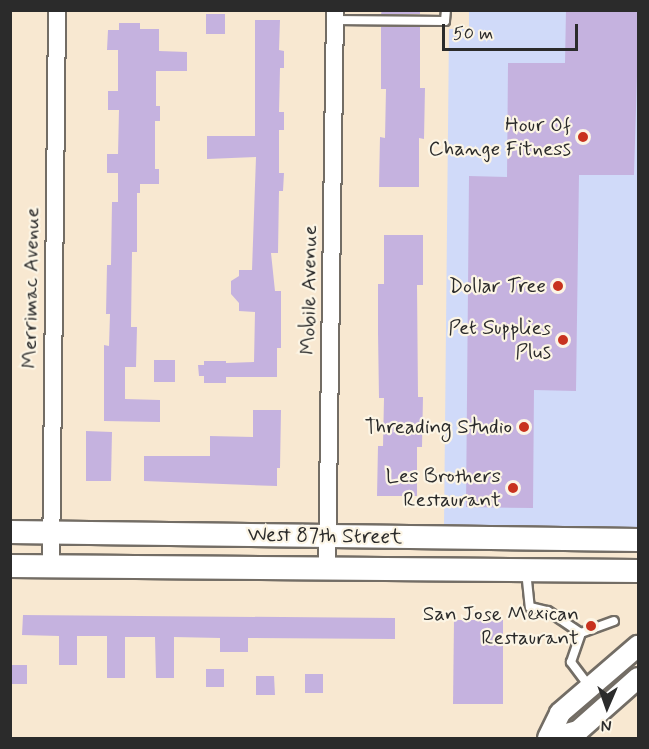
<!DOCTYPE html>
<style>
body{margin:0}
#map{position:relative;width:649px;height:749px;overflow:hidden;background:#f8e8d1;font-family:Mynerve,sans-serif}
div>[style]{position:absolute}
.built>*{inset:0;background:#d0daf9}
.building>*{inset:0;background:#c5b2df}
.roads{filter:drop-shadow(2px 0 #736d65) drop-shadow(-2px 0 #736d65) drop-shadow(0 2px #736d65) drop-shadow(0 -2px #736d65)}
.service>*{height:8px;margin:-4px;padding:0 4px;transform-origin:4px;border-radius:4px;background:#fff}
.minor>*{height:16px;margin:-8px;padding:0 8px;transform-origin:8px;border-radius:8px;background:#fff}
.tertiary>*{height:20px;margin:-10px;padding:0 10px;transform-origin:10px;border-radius:10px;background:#fff}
.secondary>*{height:22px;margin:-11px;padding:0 11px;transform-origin:11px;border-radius:11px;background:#fff}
.dots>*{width:16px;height:16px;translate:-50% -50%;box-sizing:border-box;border:3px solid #fcf5e5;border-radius:50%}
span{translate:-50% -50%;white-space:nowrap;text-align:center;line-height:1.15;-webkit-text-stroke:4.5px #fcf5e5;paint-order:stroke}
.poi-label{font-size:21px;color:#2b2b2b}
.right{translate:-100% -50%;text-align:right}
.street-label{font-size:21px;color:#2b2b2b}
.frame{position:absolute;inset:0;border:12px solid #2b2b2b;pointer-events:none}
.north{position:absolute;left:577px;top:677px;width:60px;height:60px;-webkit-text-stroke:4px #fcf5e5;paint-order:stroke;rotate:182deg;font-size:16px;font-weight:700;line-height:24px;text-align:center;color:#2b2b2b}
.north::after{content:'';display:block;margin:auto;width:21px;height:27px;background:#2b2b2b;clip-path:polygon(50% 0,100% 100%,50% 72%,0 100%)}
.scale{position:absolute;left:442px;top:24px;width:136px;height:27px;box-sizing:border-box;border:3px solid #2b2b2b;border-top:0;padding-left:8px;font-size:18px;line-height:21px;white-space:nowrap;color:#2b2b2b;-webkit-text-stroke:4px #fcf5e5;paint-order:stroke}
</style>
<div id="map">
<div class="built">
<div style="clip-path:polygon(469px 11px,638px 11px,638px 528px,444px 526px,449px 29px,469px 29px)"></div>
</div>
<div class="building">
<div style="clip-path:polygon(382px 10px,420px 10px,420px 14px,381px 14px)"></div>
<div style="clip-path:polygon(566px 10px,639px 10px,634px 175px,579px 175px,576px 391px,534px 390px,533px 508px,466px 507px,469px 176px,507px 177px,508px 63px,565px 63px)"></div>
<div style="clip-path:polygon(206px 14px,225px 14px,225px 34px,206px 34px)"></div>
<div style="clip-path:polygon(255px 20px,280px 20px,279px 50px,284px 51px,284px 68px,280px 68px,279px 112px,284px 112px,284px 130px,279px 130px,279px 173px,284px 173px,283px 191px,279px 191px,278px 253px,271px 253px,275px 291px,281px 291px,281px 348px,277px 348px,277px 377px,226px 377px,226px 383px,204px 383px,204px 376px,199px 376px,198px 365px,204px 365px,204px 361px,226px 361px,226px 363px,254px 362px,255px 312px,239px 311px,239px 303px,231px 294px,231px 281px,239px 276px,239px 270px,252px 270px,256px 157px,207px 159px,207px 136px,255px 136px)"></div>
<div style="clip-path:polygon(119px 23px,140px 23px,140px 29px,159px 29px,159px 51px,187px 52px,187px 71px,156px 71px,156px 106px,160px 106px,160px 121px,155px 121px,155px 169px,159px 169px,159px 184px,140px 184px,140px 193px,137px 193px,137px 252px,132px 252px,131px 327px,137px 327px,136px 367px,125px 367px,125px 399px,160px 400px,160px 422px,104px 421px,104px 345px,109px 346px,110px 314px,106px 314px,107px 265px,111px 265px,112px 202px,118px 202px,118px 173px,107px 173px,107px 154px,118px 154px,119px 110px,108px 110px,108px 91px,118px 91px,118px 50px,107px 50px,108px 30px,119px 30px)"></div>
<div style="clip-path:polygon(381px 27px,420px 27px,420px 88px,425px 88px,424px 139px,419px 138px,419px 187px,379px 187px,380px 137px,385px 138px,386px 89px,381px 89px)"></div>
<div style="clip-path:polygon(384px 235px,423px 235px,423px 285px,417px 285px,418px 397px,423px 397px,422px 447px,417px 447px,417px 496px,377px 496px,378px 446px,383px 446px,384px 398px,379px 398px,378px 333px,378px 284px,384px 284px)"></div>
<div style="clip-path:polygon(154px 360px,175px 360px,175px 382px,154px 382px)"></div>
<div style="clip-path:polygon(253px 410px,281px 410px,280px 468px,277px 468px,277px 486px,144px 481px,144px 456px,210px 456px,210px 436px,253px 437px)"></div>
<div style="clip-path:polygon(86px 431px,112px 432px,111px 481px,86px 481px)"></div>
<div style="clip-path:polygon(23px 615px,395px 618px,395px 639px,248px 638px,248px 652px,220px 652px,220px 638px,174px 637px,174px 678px,156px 678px,155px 637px,125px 637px,125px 678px,107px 678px,107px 636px,77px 636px,77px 665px,59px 665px,59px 636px,22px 635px)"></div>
<div style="clip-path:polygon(454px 620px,503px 620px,503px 704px,453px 704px)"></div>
<div style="clip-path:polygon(10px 665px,27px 665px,27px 684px,10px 684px)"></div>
<div style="clip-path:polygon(206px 669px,224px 669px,224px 687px,206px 687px)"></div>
<div style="clip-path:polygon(305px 674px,323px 674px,323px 693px,305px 693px)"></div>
<div style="clip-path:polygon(256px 676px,274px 676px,275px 695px,256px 695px)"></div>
</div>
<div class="roads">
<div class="service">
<div style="left:335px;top:20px;width:110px;rotate:0.5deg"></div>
<div style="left:445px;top:21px;width:11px;rotate:-85deg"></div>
<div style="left:526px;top:571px;width:36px;rotate:84deg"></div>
<div style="left:530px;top:607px;width:18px;rotate:13deg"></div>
<div style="left:548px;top:611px;width:40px;rotate:34deg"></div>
<div style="left:589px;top:686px;width:30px;rotate:-127deg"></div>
<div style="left:571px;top:662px;width:31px;rotate:-71deg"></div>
<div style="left:581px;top:633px;width:35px;rotate:-20deg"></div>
</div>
<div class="minor">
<div style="left:51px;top:567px;width:557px;rotate:-89.38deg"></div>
<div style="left:327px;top:569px;width:559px;rotate:-89.18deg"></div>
</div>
<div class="tertiary">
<div style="left:548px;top:738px;width:28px;rotate:-64deg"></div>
<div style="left:560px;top:713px;width:103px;rotate:-40.7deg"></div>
<div style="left:552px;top:738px;width:27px;rotate:-15deg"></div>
<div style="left:578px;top:731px;width:80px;rotate:-41.5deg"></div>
</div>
<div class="secondary">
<div style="left:10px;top:532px;width:628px;rotate:0.73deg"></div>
<div style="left:10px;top:566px;width:628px;rotate:0.46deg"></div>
</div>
</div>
<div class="dots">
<div style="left:583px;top:137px;background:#c8321e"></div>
<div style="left:558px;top:286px;background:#c8321e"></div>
<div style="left:563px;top:340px;background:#c8321e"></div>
<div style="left:524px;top:427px;background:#c8321e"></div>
<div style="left:513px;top:488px;background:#c8321e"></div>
<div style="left:591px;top:626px;background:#c8321e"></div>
</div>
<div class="poi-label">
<span class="right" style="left:571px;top:137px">Hour Of<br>Change Fitness</span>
<span class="right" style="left:546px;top:286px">Dollar Tree</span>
<span class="right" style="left:551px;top:340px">Pet Supplies<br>Plus</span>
<span class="right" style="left:512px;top:427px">Threading Studio</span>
<span class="right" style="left:501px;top:488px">Les Brothers<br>Restaurant</span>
<span class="right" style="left:579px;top:626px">San Jose Mexican<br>Restaurant</span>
</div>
<div class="street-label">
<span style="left:31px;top:288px;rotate:-89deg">Merrimac Avenue</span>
<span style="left:309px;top:290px;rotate:-89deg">Mobile Avenue</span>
<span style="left:325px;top:536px;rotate:1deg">West 87th Street</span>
</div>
<div class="frame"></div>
<div class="north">N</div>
<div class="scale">50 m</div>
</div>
